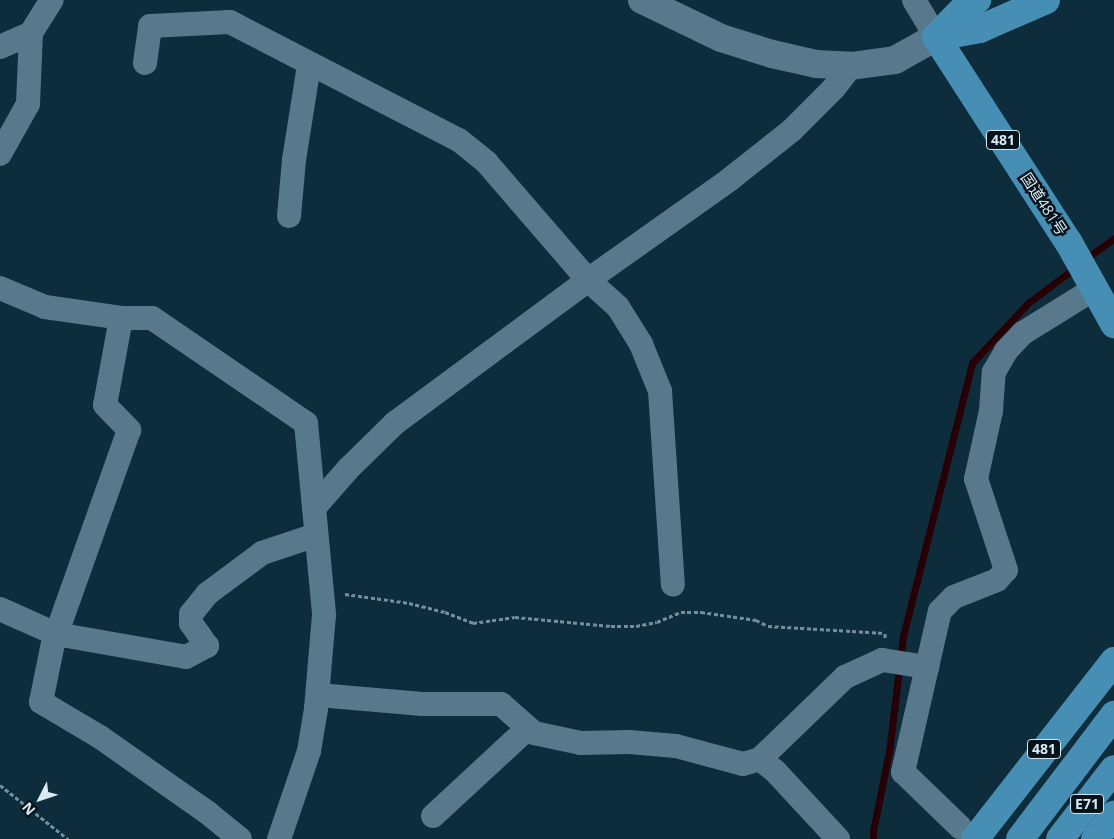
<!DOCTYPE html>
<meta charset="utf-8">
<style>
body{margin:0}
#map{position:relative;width:1114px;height:839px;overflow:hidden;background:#0d2c3c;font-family:"Open Sans","Noto Sans JP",sans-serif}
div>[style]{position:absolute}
.stream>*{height:7px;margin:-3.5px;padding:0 3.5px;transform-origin:3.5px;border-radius:3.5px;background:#270006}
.path>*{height:3px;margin-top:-1.5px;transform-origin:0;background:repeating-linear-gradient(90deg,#768e9c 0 4px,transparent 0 6.5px)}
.street>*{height:24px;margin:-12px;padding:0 12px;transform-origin:12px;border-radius:12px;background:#58788b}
.secondary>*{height:28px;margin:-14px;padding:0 14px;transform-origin:14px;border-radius:14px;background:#58788b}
.highway>*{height:28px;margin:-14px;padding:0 14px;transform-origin:14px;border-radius:14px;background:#468eb4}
span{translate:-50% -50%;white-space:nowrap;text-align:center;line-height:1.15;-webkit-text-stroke:5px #07131a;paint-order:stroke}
.shield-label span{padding:1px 4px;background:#07131a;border:1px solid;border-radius:4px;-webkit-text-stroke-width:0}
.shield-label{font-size:14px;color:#d9eaf5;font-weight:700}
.street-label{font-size:15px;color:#d9eaf5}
.north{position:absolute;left:15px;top:774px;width:50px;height:50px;-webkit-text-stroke:4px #07131a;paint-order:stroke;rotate:229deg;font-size:14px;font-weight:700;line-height:20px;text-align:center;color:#d9eaf5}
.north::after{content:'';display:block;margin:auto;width:18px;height:22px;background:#d9eaf5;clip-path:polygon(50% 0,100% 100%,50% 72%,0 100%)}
</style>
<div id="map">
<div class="stream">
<div style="left:1084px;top:260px;width:37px;rotate:-36deg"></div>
<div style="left:873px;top:839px;width:8px;rotate:-90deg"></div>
<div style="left:873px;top:831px;width:81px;rotate:-78.6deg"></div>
<div style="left:889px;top:752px;width:117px;rotate:-83.1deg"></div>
<div style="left:903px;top:636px;width:282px;rotate:-75.8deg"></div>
<div style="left:972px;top:363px;width:82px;rotate:-47deg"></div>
<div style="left:1028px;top:303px;width:60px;rotate:-36.9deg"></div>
</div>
<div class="path">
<div style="left:345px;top:594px;width:65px;rotate:8deg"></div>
<div style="left:409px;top:603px;width:37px;rotate:14deg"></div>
<div style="left:445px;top:612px;width:30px;rotate:21deg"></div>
<div style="left:473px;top:623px;width:42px;rotate:-8.1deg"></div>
<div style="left:515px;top:617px;width:96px;rotate:5.4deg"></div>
<div style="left:611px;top:626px;width:25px"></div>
<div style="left:636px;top:626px;width:21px;rotate:-11deg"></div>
<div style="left:657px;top:622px;width:26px;rotate:-23deg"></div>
<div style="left:681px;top:612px;width:20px"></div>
<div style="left:701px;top:612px;width:56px;rotate:8.3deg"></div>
<div style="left:756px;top:620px;width:13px;rotate:27deg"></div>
<div style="left:768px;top:626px;width:117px;rotate:3.4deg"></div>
<div style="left:885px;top:633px;width:5px;rotate:90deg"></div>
<div style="left:0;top:785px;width:87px;rotate:38.5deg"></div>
</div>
<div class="street">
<div style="left:914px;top:0;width:43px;rotate:59.3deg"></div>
<div style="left:0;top:47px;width:34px;rotate:-24deg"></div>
<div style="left:145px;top:63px;width:37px;rotate:-82deg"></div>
<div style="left:150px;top:26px;width:80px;rotate:-2.9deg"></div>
<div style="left:230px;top:22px;width:258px;rotate:27.3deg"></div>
<div style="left:459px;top:140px;width:36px;rotate:39deg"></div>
<div style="left:487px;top:163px;width:155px;rotate:49.2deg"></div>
<div style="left:588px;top:280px;width:40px;rotate:42deg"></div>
<div style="left:618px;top:307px;width:44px;rotate:58.1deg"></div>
<div style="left:641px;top:344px;width:51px;rotate:68deg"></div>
<div style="left:660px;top:391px;width:194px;rotate:86.2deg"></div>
<div style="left:0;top:154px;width:57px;rotate:-60.8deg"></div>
<div style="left:28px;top:104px;width:71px;rotate:-87.6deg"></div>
<div style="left:31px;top:33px;width:39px;rotate:-58deg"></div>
<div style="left:289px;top:216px;width:56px;rotate:-84.9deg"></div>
<div style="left:294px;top:160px;width:96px;rotate:-81deg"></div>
<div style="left:0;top:288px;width:49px;rotate:22.9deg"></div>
<div style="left:45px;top:307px;width:77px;rotate:8.2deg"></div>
<div style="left:121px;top:318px;width:31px"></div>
<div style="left:152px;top:318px;width:186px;rotate:34.3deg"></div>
<div style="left:306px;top:423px;width:193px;rotate:84.6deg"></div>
<div style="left:324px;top:615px;width:94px;rotate:94.9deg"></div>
<div style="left:316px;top:709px;width:43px;rotate:99.5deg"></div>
<div style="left:309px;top:751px;width:93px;rotate:108.8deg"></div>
<div style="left:121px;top:318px;width:88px;rotate:100.4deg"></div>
<div style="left:105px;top:405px;width:35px;rotate:46deg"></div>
<div style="left:129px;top:430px;width:226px;rotate:109.6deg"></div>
<div style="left:53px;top:643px;width:60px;rotate:101.5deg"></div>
<div style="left:41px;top:702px;width:69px;rotate:30.7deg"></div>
<div style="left:100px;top:737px;width:132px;rotate:35.1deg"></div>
<div style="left:208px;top:813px;width:41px;rotate:39.1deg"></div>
<div style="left:314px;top:508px;width:52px;rotate:-48.9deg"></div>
<div style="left:348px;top:469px;width:66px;rotate:-44.4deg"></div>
<div style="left:395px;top:423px;width:240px;rotate:-36.5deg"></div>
<div style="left:588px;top:280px;width:173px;rotate:-35.3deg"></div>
<div style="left:729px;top:180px;width:80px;rotate:-38.4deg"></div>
<div style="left:792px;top:130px;width:59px;rotate:-45deg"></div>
<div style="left:834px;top:88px;width:28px;rotate:-52deg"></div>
<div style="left:0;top:609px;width:61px;rotate:24.1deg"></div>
<div style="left:56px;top:634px;width:132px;rotate:10deg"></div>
<div style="left:186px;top:657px;width:24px;rotate:-28deg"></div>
<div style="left:207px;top:646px;width:28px;rotate:-125deg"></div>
<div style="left:191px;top:623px;width:9px;rotate:-90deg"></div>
<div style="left:191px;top:614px;width:26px;rotate:-51deg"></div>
<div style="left:207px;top:594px;width:69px;rotate:-36.7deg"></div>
<div style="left:262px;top:553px;width:57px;rotate:-18.4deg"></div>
<div style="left:318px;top:695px;width:105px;rotate:4.9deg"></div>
<div style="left:423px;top:704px;width:78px"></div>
<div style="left:501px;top:704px;width:44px;rotate:41.3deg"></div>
<div style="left:534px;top:733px;width:48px;rotate:12deg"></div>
<div style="left:581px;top:743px;width:48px;rotate:-1.2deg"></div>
<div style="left:629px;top:742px;width:47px;rotate:4.9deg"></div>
<div style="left:676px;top:746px;width:69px;rotate:15deg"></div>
<div style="left:743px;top:764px;width:18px;rotate:-16deg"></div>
<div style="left:760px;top:759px;width:19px;rotate:39deg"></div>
<div style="left:775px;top:771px;width:93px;rotate:47.2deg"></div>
<div style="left:760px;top:759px;width:118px;rotate:-44deg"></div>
<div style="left:845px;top:677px;width:41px;rotate:-24.7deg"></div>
<div style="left:882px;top:660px;width:46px;rotate:8.8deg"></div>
<div style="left:433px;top:816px;width:129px;rotate:-42.8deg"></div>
<div style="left:960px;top:827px;width:79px;rotate:-136deg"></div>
<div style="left:903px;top:772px;width:165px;rotate:-77.1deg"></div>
<div style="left:940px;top:611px;width:20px;rotate:-45deg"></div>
<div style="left:954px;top:597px;width:46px;rotate:-21.6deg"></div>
<div style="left:997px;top:580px;width:13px;rotate:-48deg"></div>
<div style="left:1006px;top:570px;width:96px;rotate:-108.2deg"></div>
<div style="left:976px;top:479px;width:70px;rotate:-77.6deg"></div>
<div style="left:991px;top:411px;width:39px;rotate:-86deg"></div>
<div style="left:994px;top:372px;width:24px;rotate:-60deg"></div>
<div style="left:1006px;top:351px;width:25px;rotate:-47deg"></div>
<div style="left:1023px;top:333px;width:84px;rotate:-31.8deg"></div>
</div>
<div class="secondary">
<div style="left:642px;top:0;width:88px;rotate:25.7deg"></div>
<div style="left:721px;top:38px;width:53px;rotate:17.4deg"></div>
<div style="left:772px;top:54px;width:45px;rotate:12.8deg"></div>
<div style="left:816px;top:64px;width:35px;rotate:3deg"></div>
<div style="left:851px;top:66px;width:44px;rotate:-7.8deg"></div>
<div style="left:895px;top:60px;width:47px;rotate:-29.3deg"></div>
</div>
<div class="highway">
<div style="left:936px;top:37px;width:245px;rotate:57.2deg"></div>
<div style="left:1069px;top:243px;width:93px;rotate:60.9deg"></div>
<div style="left:936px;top:37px;width:45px;rotate:-10.3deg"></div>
<div style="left:980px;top:29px;width:72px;rotate:-23.7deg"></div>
<div style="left:936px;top:37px;width:43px;rotate:-45.9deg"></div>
<div style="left:966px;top:6px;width:13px;rotate:-29deg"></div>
<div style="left:975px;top:839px;width:226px;rotate:-52deg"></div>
<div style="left:1020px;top:839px;width:156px;rotate:-52.8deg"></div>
<div style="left:1060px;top:839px;width:88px;rotate:-52.4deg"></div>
<div style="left:1095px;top:839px;width:31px;rotate:-52deg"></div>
</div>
<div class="shield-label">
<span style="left:1003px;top:140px">481</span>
<span style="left:1044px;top:749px">481</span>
<span style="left:1087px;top:804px">E71</span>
</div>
<div class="street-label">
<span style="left:1044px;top:204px;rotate:57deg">国道481号</span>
</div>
<div class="north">N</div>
</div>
